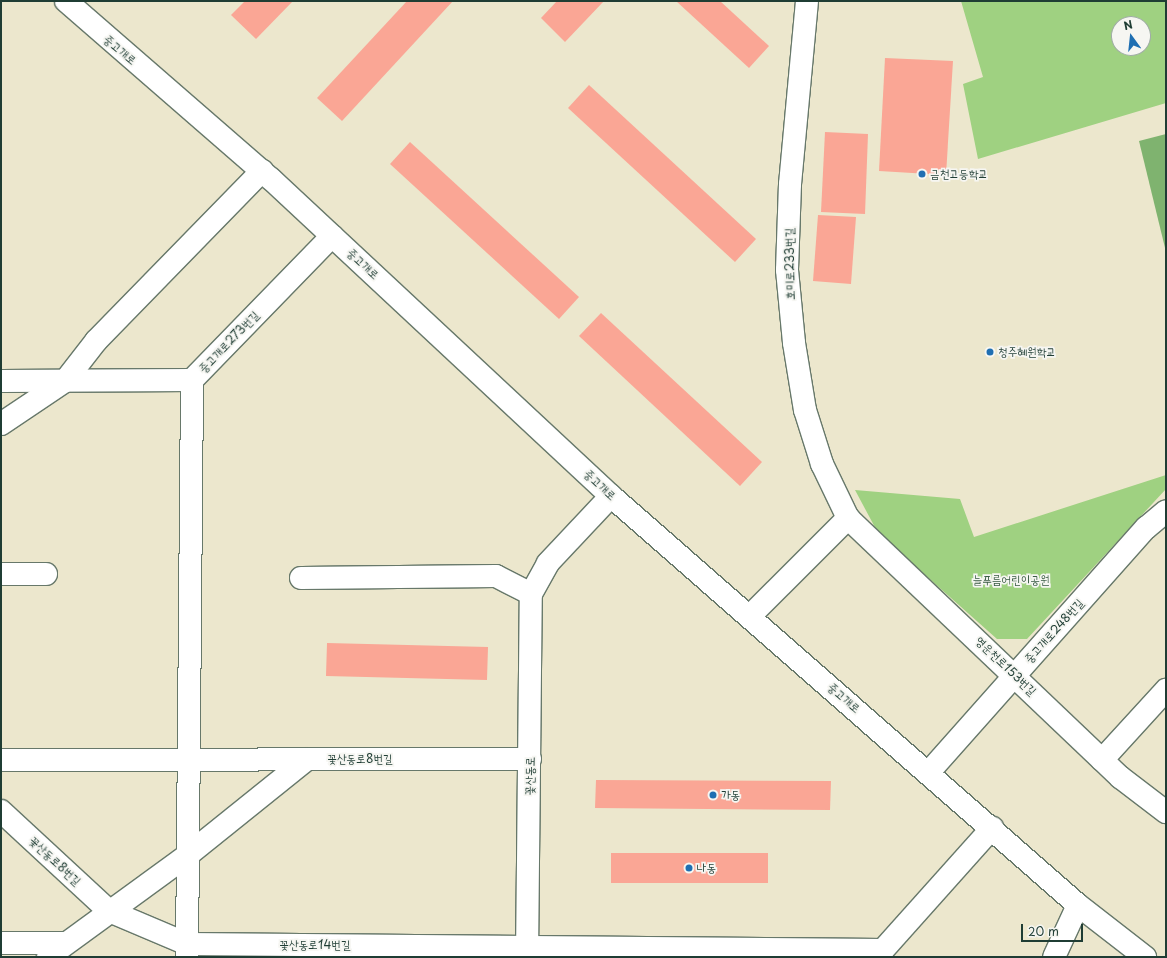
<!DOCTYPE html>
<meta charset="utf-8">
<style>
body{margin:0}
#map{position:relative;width:1167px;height:958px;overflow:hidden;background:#ece7cd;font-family:"Playpen Sans","Poor Story",sans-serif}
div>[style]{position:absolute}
.green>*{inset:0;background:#9fd181}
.forest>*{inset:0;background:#7fb36f}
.building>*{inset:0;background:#faa695}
.roads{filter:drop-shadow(1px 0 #67786a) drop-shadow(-1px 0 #67786a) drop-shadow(0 1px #67786a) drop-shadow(0 -1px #67786a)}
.minor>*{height:22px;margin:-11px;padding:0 11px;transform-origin:11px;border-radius:11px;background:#fff}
.dots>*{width:11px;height:11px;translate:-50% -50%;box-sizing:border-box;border:2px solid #f6f6f2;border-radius:50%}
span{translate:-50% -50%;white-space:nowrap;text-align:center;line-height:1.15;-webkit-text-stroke:3.5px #f6f6f2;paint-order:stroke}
.street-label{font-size:12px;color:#1f3d34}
.poi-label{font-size:12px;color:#1f3d34}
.left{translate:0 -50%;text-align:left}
.park-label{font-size:12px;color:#395b43}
.frame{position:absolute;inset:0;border:2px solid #1f3d34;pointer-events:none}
.north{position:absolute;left:1111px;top:16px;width:40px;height:40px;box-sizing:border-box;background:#f6f6f2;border:1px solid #a0aca6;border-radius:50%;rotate:345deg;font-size:11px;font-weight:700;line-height:16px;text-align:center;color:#1f3d34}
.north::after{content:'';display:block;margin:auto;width:14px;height:18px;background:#1f6fb2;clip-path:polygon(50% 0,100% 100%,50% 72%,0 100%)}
.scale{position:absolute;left:1021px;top:924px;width:62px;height:18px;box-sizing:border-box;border:2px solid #1f3d34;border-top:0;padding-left:5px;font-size:12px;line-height:14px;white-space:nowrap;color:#1f3d34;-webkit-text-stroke:3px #f6f6f2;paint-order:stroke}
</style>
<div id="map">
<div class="green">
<div style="clip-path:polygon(evenodd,961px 1px,1166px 1px,1166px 103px,978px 159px,963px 84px,983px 77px,961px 1px,1119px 24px,1143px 24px,1143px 48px,1119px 48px,1119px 24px)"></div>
<div style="clip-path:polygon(1166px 475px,1166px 489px,1027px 639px,997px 639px,878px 533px,855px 490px,960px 499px,974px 537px)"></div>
</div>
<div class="forest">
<div style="clip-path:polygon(1166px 134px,1166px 252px,1139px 141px)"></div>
</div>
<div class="building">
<div style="clip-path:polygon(245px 1px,293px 1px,256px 39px,231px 15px)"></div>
<div style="clip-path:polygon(407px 1px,453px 1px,342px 121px,317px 98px)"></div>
<div style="clip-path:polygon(557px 1px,604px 1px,565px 42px,541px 18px)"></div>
<div style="clip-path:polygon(676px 1px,720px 1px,769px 46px,749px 68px)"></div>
<div style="clip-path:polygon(885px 58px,953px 61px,946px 175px,879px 171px)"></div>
<div style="clip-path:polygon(589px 85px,756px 239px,735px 262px,568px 108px)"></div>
<div style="clip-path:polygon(825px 132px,868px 134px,865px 214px,821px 212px)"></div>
<div style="clip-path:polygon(410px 142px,579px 297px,559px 319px,390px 164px)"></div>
<div style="clip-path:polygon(818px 215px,856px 217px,851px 284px,813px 281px)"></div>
<div style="clip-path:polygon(601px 313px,762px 462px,740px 486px,579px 336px)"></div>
<div style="clip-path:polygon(327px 643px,488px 647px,487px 680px,326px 676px)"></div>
<div style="clip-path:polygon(596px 780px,831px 781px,830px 810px,595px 808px)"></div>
<div style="clip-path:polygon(611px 853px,768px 853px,768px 883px,611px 883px)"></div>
</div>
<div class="roads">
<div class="minor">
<div style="left:66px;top:1px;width:271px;rotate:41deg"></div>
<div style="left:271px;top:179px;width:465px;rotate:43deg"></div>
<div style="left:611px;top:496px;width:621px;rotate:41.21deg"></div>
<div style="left:1078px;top:905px;width:85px;rotate:37.8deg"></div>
<div style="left:807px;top:1px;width:184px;rotate:95.3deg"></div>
<div style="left:790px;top:184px;width:86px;rotate:92deg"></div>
<div style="left:787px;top:270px;width:73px;rotate:84.5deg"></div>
<div style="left:794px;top:343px;width:68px;rotate:80.7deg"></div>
<div style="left:805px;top:410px;width:57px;rotate:72.5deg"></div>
<div style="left:822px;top:464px;width:60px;rotate:64.3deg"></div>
<div style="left:848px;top:518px;width:376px;rotate:43.6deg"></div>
<div style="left:1120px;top:777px;width:58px;rotate:37.3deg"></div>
<div style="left:1px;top:381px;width:191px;rotate:-0.3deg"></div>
<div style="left:192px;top:380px;width:201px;rotate:-45.8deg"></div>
<div style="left:1px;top:424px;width:77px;rotate:-33.9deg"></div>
<div style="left:65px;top:381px;width:51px;rotate:-52.2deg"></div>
<div style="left:96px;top:341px;width:238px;rotate:-45.7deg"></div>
<div style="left:1px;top:574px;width:45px"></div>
<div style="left:301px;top:578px;width:195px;rotate:-0.6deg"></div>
<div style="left:496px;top:576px;width:39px;rotate:27deg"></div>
<div style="left:750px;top:616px;width:139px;rotate:-45deg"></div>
<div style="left:1px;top:760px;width:529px;rotate:-0.11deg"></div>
<div style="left:1102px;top:760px;width:95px;rotate:-47.6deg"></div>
<div style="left:929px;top:772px;width:327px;rotate:-48.4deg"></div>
<div style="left:1146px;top:528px;width:26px;rotate:-40deg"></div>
<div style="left:1px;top:811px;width:147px;rotate:42.8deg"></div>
<div style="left:109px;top:911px;width:85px;rotate:22.9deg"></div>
<div style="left:187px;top:944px;width:696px;rotate:0.49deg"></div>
<div style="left:883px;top:950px;width:164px;rotate:-48.2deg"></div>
<div style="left:1px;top:943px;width:63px"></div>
<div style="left:48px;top:957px;width:175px;rotate:-36.1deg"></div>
<div style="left:189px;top:854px;width:150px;rotate:-38.8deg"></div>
<div style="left:187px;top:957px;width:577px;rotate:-89.5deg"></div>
<div style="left:527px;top:957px;width:363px;rotate:-89.4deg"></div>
<div style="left:531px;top:594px;width:35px;rotate:-61deg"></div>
<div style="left:548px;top:563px;width:92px;rotate:-46.8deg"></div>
<div style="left:1054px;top:957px;width:57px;rotate:-65.2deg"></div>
</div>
</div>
<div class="dots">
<div style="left:922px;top:174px;background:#1f6fb2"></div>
<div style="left:990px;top:352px;background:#1f6fb2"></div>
<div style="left:713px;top:795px;background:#1f6fb2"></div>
<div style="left:689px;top:868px;background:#1f6fb2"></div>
</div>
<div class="street-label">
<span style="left:120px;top:50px;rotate:40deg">중고개로</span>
<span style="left:363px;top:264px;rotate:43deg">중고개로</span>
<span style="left:790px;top:264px;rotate:-91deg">호미로233번길</span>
<span style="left:229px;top:342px;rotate:-46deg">중고개로273번길</span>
<span style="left:600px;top:485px;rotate:43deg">중고개로</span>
<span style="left:1054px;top:631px;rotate:-48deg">중고개로248번길</span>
<span style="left:1006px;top:666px;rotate:44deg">영운천로153번길</span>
<span style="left:844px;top:698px;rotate:41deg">중고개로</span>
<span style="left:360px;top:759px">꽃산동로8번길</span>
<span style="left:530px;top:776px;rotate:-89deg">꽃산동로</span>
<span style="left:55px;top:861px;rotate:43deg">꽃산동로8번길</span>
<span style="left:315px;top:945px">꽃산동로14번길</span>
</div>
<div class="poi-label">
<span class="left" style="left:930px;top:174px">금천고등학교</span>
<span class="left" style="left:998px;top:352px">청주혜원학교</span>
<span class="left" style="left:721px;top:795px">가동</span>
<span class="left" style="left:697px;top:868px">나동</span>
</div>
<div class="park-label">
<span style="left:1011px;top:580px">늘푸름어린이공원</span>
</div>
<div class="frame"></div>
<div class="north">N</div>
<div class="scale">20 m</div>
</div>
